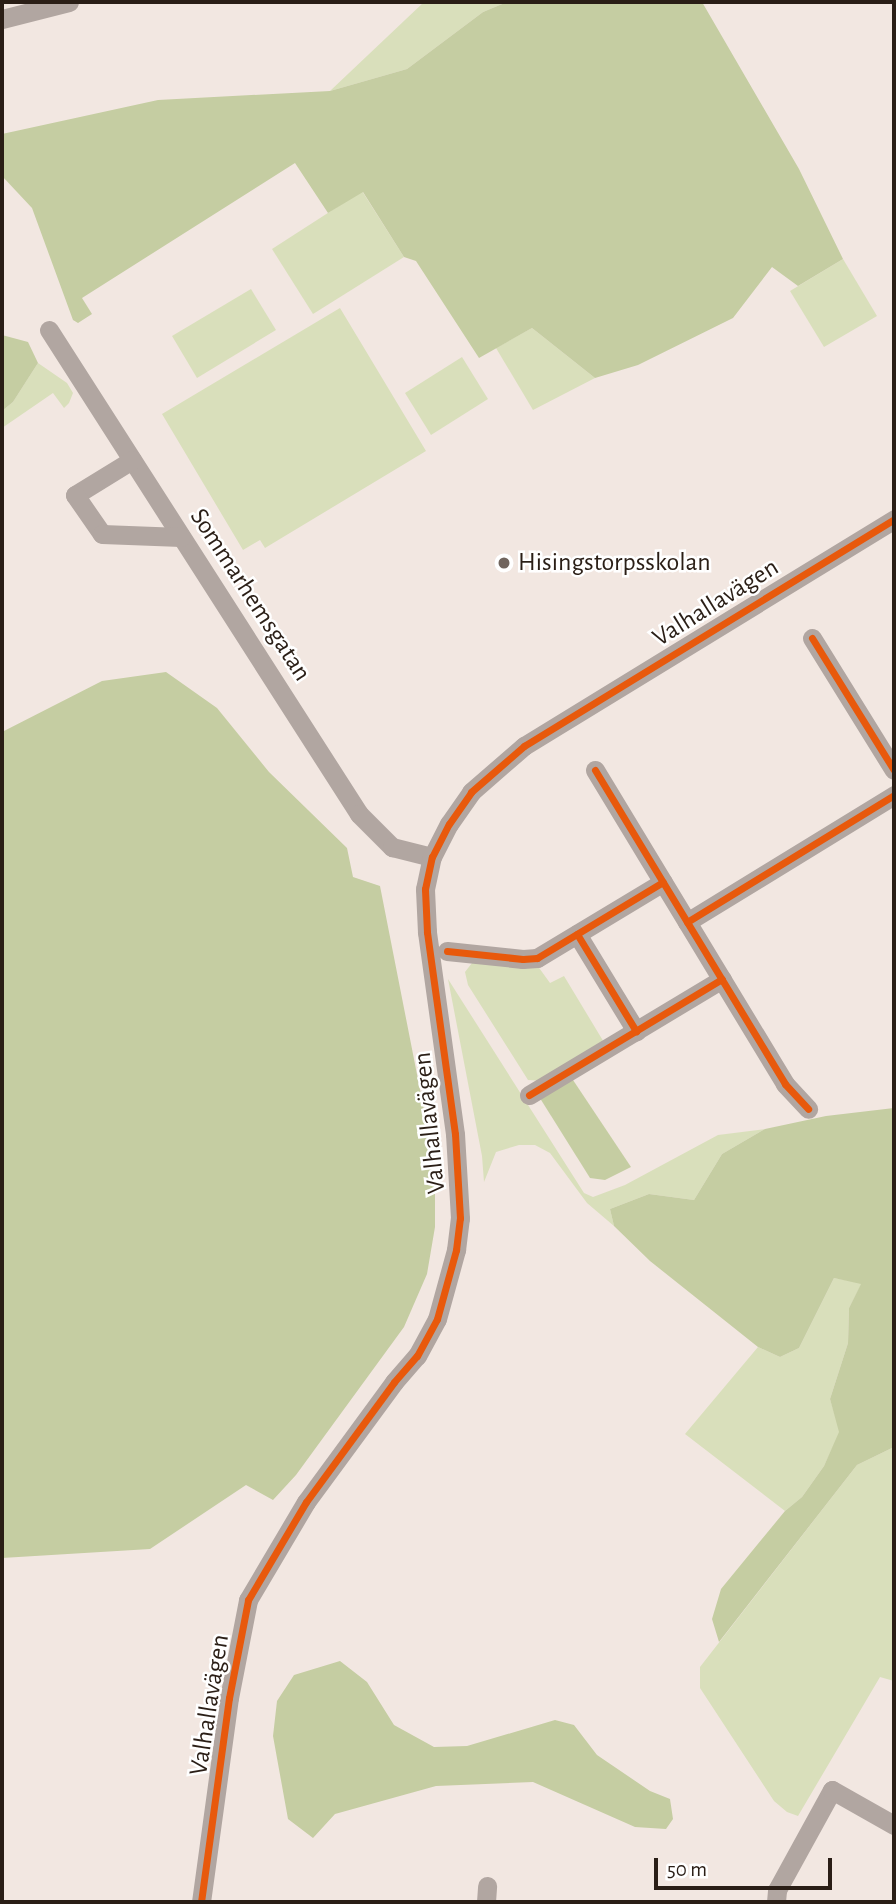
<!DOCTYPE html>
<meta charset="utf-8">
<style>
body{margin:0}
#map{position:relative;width:896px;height:1904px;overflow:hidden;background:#f2e7e1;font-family:"Alegreya Sans",sans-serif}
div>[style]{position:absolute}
.green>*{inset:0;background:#d9dfbb}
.forest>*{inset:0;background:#c5cda2}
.minor>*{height:19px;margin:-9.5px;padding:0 9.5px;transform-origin:9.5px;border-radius:9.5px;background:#b1a6a1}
.cycleway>*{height:7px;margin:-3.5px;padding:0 3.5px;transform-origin:3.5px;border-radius:3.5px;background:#e8590c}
.dots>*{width:19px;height:19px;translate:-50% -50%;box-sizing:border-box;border:4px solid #fff;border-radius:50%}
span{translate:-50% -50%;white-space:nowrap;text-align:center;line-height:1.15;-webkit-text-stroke:5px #fff;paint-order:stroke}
.poi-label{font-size:26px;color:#2a1e16}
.left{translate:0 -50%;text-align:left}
.street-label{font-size:26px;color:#2a1e16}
.frame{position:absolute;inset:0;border:4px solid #2a1e16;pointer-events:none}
.scale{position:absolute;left:654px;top:1858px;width:178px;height:32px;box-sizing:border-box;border:4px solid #2a1e16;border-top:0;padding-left:9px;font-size:21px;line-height:24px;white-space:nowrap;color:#2a1e16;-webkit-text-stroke:5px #fff;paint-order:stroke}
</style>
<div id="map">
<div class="green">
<div style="clip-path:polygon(424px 2px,507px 2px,483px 12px,407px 69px,330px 91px)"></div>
<div style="clip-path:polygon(362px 191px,404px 257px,313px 314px,272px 249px)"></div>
<div style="clip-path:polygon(843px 259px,877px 316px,824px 347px,790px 291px)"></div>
<div style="clip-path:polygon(251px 289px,276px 330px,197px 378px,172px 336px)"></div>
<div style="clip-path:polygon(340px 308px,426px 451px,265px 548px,260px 540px,243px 550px,162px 414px)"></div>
<div style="clip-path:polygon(532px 328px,595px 378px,533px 410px,496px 348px)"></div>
<div style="clip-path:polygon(462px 357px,488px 399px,431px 435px,405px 393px)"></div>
<div style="clip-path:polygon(38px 363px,67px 383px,73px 393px,69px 403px,64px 408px,53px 393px,2px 428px,2px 411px,13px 402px)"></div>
<div style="clip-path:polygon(472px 963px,537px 965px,550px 983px,564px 976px,605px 1044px,543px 1081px,528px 1080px,468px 985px,465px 972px)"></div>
<div style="clip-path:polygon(448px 979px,584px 1193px,593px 1197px,625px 1185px,718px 1135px,765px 1129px,722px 1154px,694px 1200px,649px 1194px,610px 1209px,614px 1226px,587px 1203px,550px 1153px,535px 1145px,519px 1145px,496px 1152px,484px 1182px,482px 1156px)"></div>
<div style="clip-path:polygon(834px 1278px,862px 1283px,849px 1308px,848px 1343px,830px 1399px,840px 1432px,824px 1466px,802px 1497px,785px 1511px,685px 1434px,758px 1347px,780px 1357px,799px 1348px)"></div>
<div style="clip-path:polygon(894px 1447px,894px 1681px,880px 1677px,798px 1816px,787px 1812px,774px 1801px,700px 1688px,700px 1667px,857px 1465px)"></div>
</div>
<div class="forest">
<div style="clip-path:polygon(507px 2px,702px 2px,799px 169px,843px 259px,798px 286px,772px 267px,733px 318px,638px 365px,595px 378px,532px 328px,479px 358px,416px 261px,404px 257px,363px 192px,328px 213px,295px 163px,82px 298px,92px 314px,78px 323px,73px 320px,32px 208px,2px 176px,2px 134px,158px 100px,330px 91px,407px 69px,483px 12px)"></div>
<div style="clip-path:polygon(2px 335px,28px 342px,38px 363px,13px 402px,2px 411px)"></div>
<div style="clip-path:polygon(166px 672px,217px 708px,269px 772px,347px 848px,353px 877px,380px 886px,435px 1166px,435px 1227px,427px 1274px,404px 1327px,296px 1475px,273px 1500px,246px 1485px,150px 1549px,2px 1558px,2px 732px,102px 681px)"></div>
<div style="clip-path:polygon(571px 1077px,631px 1167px,605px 1180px,590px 1178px,538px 1095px)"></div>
<div style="clip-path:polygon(894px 1108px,894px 1447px,857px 1465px,719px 1642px,712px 1619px,721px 1589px,785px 1511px,802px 1497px,824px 1466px,839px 1432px,830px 1399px,848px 1343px,849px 1308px,861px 1284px,834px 1278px,799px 1348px,780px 1357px,758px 1347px,650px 1261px,614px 1226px,610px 1209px,649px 1194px,694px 1200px,722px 1154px,765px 1129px,826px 1116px)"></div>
<div style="clip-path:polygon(340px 1661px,367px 1682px,394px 1725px,434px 1747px,467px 1746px,555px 1720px,574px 1725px,597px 1755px,650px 1791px,670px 1799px,673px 1819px,666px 1829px,635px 1827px,533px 1782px,436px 1786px,335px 1814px,313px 1838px,288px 1819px,273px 1736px,277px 1701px,294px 1675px)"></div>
</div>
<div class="minor">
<div style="left:2px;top:19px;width:69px;rotate:-14.2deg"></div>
<div style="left:49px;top:330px;width:575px;rotate:57.36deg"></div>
<div style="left:359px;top:814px;width:47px;rotate:45deg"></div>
<div style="left:392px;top:847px;width:41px;rotate:14deg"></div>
<div style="left:132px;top:460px;width:67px;rotate:148.4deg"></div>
<div style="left:75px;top:495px;width:47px;rotate:55.3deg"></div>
<div style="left:102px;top:534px;width:79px;rotate:2.2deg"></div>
<div style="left:812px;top:638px;width:155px;rotate:58.2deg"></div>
<div style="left:595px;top:770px;width:367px;rotate:58.8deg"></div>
<div style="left:785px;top:1084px;width:34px;rotate:47deg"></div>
<div style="left:687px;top:922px;width:243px;rotate:-31.5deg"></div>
<div style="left:577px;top:934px;width:114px;rotate:58.7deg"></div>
<div style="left:447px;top:951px;width:76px;rotate:6deg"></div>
<div style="left:523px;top:959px;width:14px;rotate:-4deg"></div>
<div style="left:537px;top:958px;width:147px;rotate:-31.1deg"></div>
<div style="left:529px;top:1095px;width:225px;rotate:-31deg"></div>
<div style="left:201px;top:1902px;width:206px;rotate:-82.2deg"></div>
<div style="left:229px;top:1698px;width:100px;rotate:-79deg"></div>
<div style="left:248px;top:1600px;width:114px;rotate:-59.4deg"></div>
<div style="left:306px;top:1502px;width:149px;rotate:-53.7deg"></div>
<div style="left:394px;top:1382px;width:35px;rotate:-49deg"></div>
<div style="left:417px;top:1356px;width:42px;rotate:-61.6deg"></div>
<div style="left:437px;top:1319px;width:72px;rotate:-74.6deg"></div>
<div style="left:456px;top:1250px;width:32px;rotate:-83deg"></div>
<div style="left:460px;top:1218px;width:84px;rotate:-93.4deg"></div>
<div style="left:455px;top:1134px;width:204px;rotate:-97.9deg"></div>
<div style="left:427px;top:932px;width:43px;rotate:-92.7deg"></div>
<div style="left:425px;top:889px;width:33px;rotate:-78deg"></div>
<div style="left:432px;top:857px;width:37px;rotate:-63deg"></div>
<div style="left:449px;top:824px;width:39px;rotate:-55deg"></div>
<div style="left:471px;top:792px;width:70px;rotate:-41deg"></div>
<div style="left:524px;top:746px;width:434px;rotate:-31.5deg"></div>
<div style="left:486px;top:1902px;width:16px;rotate:-86deg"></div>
<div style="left:776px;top:1902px;width:12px;rotate:-85deg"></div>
<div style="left:777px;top:1890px;width:114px;rotate:-61.2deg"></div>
<div style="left:832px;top:1790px;width:71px;rotate:29.4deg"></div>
</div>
<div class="cycleway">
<div style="left:812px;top:638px;width:155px;rotate:58.2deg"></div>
<div style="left:595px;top:770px;width:367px;rotate:58.8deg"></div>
<div style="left:785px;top:1084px;width:34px;rotate:47deg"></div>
<div style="left:687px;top:922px;width:243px;rotate:-31.5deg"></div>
<div style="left:577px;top:934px;width:114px;rotate:58.7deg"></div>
<div style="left:447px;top:951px;width:76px;rotate:6deg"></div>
<div style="left:523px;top:959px;width:14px;rotate:-4deg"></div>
<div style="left:537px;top:958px;width:147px;rotate:-31.1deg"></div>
<div style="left:529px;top:1095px;width:225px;rotate:-31deg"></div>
<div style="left:201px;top:1902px;width:206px;rotate:-82.2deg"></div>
<div style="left:229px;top:1698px;width:100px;rotate:-79deg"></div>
<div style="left:248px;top:1600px;width:114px;rotate:-59.4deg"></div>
<div style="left:306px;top:1502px;width:149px;rotate:-53.7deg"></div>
<div style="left:394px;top:1382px;width:35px;rotate:-49deg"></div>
<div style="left:417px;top:1356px;width:42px;rotate:-61.6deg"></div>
<div style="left:437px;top:1319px;width:72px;rotate:-74.6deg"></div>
<div style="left:456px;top:1250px;width:32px;rotate:-83deg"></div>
<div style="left:460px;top:1218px;width:84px;rotate:-93.4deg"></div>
<div style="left:455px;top:1134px;width:204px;rotate:-97.9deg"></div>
<div style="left:427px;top:932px;width:43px;rotate:-92.7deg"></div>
<div style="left:425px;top:889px;width:33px;rotate:-78deg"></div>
<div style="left:432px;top:857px;width:37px;rotate:-63deg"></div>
<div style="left:449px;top:824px;width:39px;rotate:-55deg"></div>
<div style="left:471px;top:792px;width:70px;rotate:-41deg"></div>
<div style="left:524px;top:746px;width:434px;rotate:-31.5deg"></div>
</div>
<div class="dots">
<div style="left:504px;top:563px;background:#70645d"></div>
</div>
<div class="poi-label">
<span class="left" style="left:518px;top:563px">Hisingstorpsskolan</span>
</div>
<div class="street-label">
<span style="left:250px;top:595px;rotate:57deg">Sommarhemsgatan</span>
<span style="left:716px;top:603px;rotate:-32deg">Valhallavägen</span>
<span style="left:430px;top:1123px;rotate:-96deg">Valhallavägen</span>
<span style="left:210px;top:1705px;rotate:-81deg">Valhallavägen</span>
</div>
<div class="frame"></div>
<div class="scale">50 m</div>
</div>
